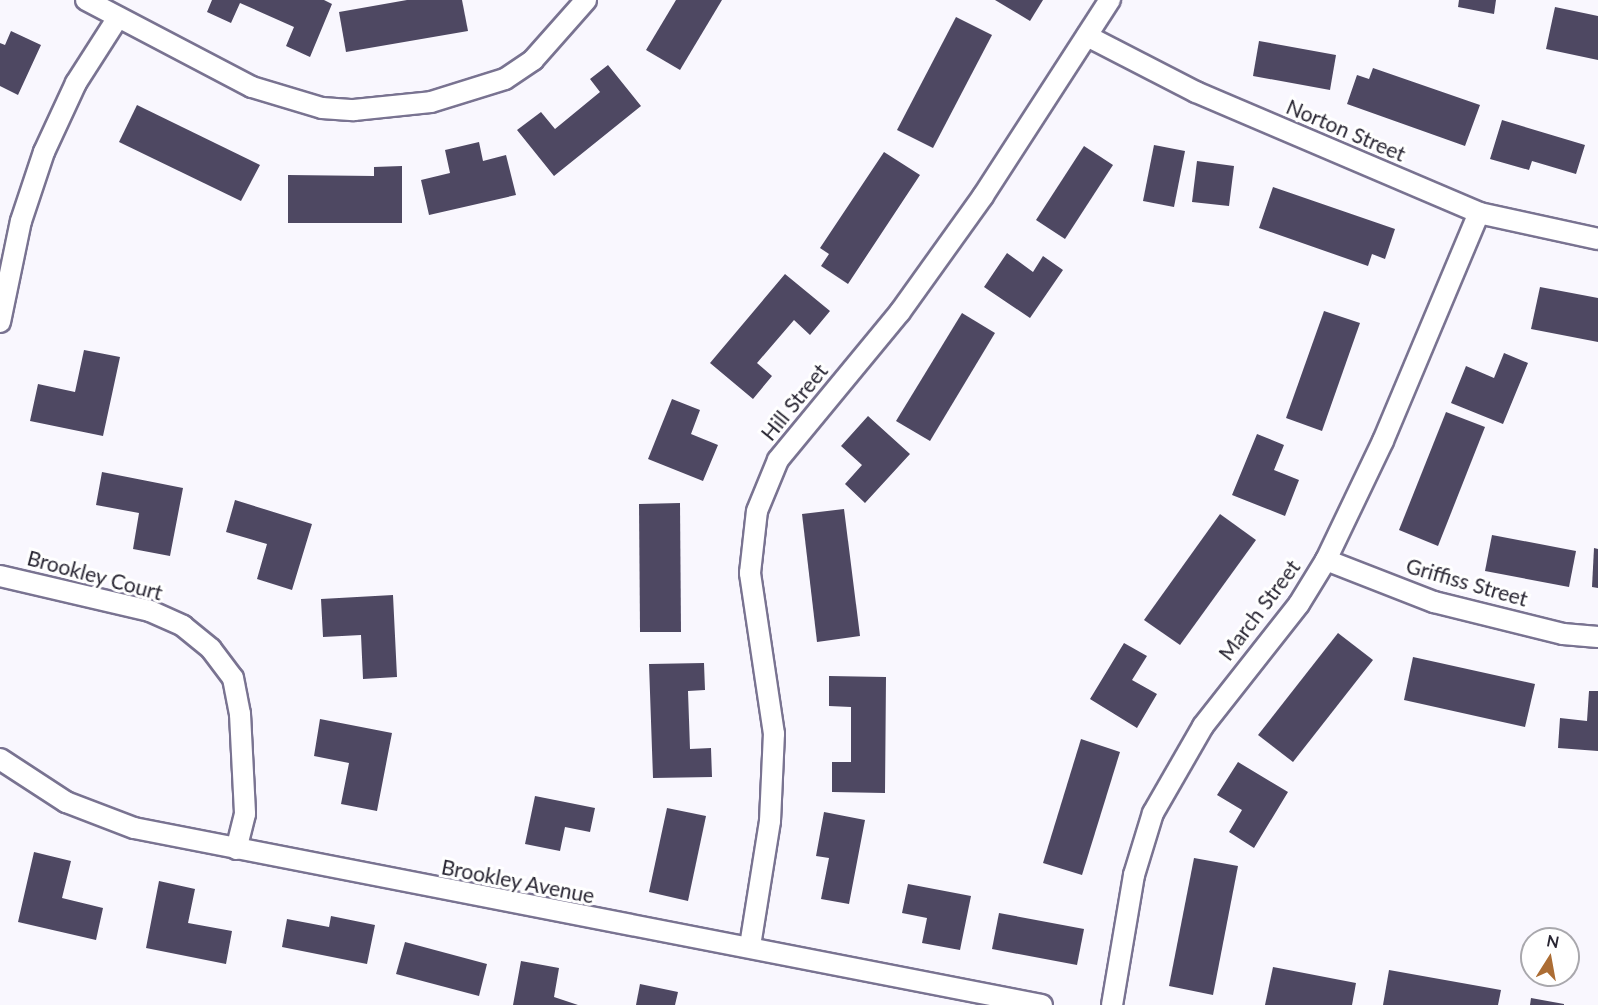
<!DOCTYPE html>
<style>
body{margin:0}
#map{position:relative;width:1598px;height:1005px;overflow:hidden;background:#f9f7fe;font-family:Lato,sans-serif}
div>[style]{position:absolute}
.building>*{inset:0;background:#4e4862}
.roads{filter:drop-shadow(2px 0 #797391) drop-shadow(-2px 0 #797391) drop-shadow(0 2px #797391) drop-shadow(0 -2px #797391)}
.street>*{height:20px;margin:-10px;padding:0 10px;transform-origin:10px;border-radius:10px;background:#fff}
span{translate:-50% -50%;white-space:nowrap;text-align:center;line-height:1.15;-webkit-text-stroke:6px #fff;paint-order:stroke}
.street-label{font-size:21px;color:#292633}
.north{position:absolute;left:1520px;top:927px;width:60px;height:60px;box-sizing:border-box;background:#fff;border:2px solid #a9a8ad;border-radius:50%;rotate:11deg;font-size:16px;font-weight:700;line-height:24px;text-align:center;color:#292633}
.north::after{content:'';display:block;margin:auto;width:21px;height:27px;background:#ac6d34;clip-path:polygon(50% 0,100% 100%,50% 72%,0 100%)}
</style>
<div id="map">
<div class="building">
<div style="clip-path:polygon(212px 0,324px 0,332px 4px,310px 57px,286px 46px,294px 27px,240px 3px,231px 23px,207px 12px)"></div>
<div style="clip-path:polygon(407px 0,462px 0,468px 31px,346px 52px,339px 12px)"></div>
<div style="clip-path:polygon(676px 0,722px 0,680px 70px,646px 50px)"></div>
<div style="clip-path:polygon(995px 0,1043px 0,1030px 21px)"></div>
<div style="clip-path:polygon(1459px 0,1496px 0,1494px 14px,1458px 7px)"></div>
<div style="clip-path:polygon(1555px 7px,1598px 16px,1598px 60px,1546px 49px)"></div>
<div style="clip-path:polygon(956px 17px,992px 35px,933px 148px,897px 130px)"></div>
<div style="clip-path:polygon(11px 31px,41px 45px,18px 95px,0 86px,0 43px,5px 45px)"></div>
<div style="clip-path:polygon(1259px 41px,1336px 55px,1330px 90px,1253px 76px)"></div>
<div style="clip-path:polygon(608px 65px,641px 106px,554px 176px,517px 130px,541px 112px,555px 129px,600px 92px,590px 79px)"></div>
<div style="clip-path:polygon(1373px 68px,1480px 105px,1465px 146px,1347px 104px,1357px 75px,1369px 79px)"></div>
<div style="clip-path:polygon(137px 105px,260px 165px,241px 201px,119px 142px)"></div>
<div style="clip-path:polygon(1502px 120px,1585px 145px,1576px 174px,1532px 161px,1529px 170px,1490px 159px)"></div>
<div style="clip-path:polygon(479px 142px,483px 161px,506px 155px,516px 195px,429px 215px,421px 180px,450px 173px,445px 150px)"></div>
<div style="clip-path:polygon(1154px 145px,1185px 151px,1174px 207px,1143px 201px)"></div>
<div style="clip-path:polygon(1084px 146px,1113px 165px,1065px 239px,1036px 220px)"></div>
<div style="clip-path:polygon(884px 152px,920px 175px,848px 284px,821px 266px,829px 254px,820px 248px)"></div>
<div style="clip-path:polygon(1197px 161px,1234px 166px,1229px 206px,1192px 202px)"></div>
<div style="clip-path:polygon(402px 166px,402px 223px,288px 223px,288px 175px,374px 176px,374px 167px)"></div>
<div style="clip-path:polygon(1273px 187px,1395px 229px,1385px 259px,1372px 254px,1368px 266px,1259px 228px)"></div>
<div style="clip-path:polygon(1007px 253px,1033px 272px,1043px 256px,1063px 270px,1030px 318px,984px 287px)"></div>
<div style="clip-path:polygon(785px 274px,830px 311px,810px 335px,794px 320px,757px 363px,772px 376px,753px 399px,710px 363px)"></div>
<div style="clip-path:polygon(1540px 287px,1598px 298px,1598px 342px,1531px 329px)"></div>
<div style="clip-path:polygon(1324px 311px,1360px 323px,1322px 431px,1286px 418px)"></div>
<div style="clip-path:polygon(962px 313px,995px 333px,930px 441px,896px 421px)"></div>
<div style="clip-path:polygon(84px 350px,120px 357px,103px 436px,30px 421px,38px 384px,75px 392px)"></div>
<div style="clip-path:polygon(1504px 353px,1528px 363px,1503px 424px,1451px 403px,1466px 366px,1494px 378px)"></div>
<div style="clip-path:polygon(672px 399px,700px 410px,691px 434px,718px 445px,703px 481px,648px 459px)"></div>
<div style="clip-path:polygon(1446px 412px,1485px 427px,1438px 546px,1399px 530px)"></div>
<div style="clip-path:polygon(868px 416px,910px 454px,865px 503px,845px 484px,862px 465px,841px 446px)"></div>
<div style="clip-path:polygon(1257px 434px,1284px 445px,1274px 470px,1299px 480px,1285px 516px,1232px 495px)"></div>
<div style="clip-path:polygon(102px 472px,183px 488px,170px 556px,133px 549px,139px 513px,96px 505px)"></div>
<div style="clip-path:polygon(235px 500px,312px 524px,292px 590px,257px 579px,267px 544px,226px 532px)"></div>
<div style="clip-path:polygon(680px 503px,681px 632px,640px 632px,639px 504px)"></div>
<div style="clip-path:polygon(844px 509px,860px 636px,817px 642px,802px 514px)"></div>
<div style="clip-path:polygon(1220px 514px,1256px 540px,1180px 645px,1144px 620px)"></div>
<div style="clip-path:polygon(1492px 535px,1576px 551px,1569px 587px,1485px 571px)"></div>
<div style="clip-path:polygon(1594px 548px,1598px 549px,1598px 588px,1592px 587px)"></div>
<div style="clip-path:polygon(393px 595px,397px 677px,363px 679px,361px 635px,323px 637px,321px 599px)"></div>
<div style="clip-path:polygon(1338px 633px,1373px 660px,1293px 762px,1258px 735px)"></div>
<div style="clip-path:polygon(1124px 643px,1147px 656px,1132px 680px,1157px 694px,1137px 728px,1090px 699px)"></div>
<div style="clip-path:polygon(1413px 657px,1535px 684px,1525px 727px,1404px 700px)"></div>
<div style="clip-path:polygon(704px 663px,705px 690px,688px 691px,690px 749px,711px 748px,712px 777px,653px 778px,649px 664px)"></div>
<div style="clip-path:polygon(829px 676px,886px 677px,885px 793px,832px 792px,832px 762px,851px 762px,851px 707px,829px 706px)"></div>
<div style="clip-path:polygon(1589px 691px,1598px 691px,1598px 751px,1558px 748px,1560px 718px,1587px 721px)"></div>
<div style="clip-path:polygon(320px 719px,392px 733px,377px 811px,341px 804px,349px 763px,314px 756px)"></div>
<div style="clip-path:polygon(1081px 739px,1120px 752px,1082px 875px,1043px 863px)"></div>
<div style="clip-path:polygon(1238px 762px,1288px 792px,1254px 848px,1229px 832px,1242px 810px,1217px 795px)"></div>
<div style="clip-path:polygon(535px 796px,595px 808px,590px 832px,565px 827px,560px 851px,525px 844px)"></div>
<div style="clip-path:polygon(667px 808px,706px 816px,688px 901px,649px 892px)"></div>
<div style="clip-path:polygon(824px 812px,865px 820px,849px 904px,821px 899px,829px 858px,816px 856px)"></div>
<div style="clip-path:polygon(34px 852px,71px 861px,62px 898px,103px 908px,96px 940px,18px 922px)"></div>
<div style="clip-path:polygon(1194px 858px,1238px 866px,1213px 995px,1169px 986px)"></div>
<div style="clip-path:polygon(159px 881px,195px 889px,188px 923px,232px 931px,226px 964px,146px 948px)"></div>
<div style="clip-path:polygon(908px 884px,971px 896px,960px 950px,922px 943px,927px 918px,902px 913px)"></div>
<div style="clip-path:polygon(999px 913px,1084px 929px,1077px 965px,992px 949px)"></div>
<div style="clip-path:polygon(331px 916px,375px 925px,367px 964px,282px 947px,287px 919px,329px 927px)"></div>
<div style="clip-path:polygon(405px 942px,487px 964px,479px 996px,396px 974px)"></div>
<div style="clip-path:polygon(521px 961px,559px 968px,554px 997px,578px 1005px,513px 1005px)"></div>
<div style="clip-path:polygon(1273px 967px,1356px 983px,1352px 1005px,1265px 1005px)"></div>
<div style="clip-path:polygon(1389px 970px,1501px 990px,1498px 1005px,1383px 1005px)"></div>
<div style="clip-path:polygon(640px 984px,678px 992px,675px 1005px,636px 1005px)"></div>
<div style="clip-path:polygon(1531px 998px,1564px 1004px,1564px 1005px,1530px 1005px)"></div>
</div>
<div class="roads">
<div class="street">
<div style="left:86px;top:0;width:187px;rotate:27.7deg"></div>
<div style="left:252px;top:87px;width:73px;rotate:16.7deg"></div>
<div style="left:322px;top:108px;width:32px;rotate:4deg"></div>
<div style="left:354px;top:110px;width:77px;rotate:-5.9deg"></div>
<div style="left:431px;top:102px;width:77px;rotate:-17.3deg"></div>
<div style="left:505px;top:79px;width:34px;rotate:-34deg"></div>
<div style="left:533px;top:60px;width:80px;rotate:-48.5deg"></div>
<div style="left:1087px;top:36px;width:123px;rotate:27.2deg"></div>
<div style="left:1196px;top:92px;width:308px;rotate:23.1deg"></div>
<div style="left:1479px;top:213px;width:122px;rotate:12.3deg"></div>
<div style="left:0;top:322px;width:103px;rotate:-78.3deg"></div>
<div style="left:21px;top:221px;width:73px;rotate:-71.6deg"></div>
<div style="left:44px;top:152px;width:76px;rotate:-65.1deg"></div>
<div style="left:76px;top:83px;width:76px;rotate:-57.4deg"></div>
<div style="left:1326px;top:560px;width:116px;rotate:21.3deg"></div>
<div style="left:1434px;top:602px;width:133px;rotate:13.9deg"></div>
<div style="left:1563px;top:634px;width:35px;rotate:5deg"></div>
<div style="left:0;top:576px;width:154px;rotate:13.1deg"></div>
<div style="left:150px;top:611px;width:36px;rotate:24deg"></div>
<div style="left:183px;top:626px;width:36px;rotate:39deg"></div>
<div style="left:211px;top:649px;width:36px;rotate:53deg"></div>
<div style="left:233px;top:678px;width:37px;rotate:79deg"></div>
<div style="left:240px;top:714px;width:100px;rotate:87.1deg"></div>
<div style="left:245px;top:814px;width:36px;rotate:104deg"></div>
<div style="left:0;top:759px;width:79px;rotate:33.1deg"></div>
<div style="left:66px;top:802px;width:73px;rotate:20.9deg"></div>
<div style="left:134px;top:828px;width:925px;rotate:11.03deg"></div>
<div style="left:750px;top:946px;width:127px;rotate:-80.9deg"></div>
<div style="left:770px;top:821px;width:87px;rotate:-87.4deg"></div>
<div style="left:774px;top:734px;width:163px;rotate:-98.5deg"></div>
<div style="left:750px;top:573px;width:62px;rotate:-83.6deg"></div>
<div style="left:757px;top:511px;width:55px;rotate:-67.6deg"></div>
<div style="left:778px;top:460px;width:192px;rotate:-50.5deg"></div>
<div style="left:900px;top:312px;width:143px;rotate:-54.4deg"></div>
<div style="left:983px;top:196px;width:234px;rotate:-57.1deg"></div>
<div style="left:1112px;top:1005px;width:132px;rotate:-80.4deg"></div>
<div style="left:1134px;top:875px;width:65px;rotate:-73deg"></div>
<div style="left:1153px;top:813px;width:100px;rotate:-60.1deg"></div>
<div style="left:1203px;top:726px;width:155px;rotate:-51.8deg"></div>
<div style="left:1299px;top:604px;width:52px;rotate:-58.5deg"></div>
<div style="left:1326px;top:560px;width:132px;rotate:-64.4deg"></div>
<div style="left:1383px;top:441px;width:247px;rotate:-67.2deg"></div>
</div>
</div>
<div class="street-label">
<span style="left:1346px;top:130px;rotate:23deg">Norton Street</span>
<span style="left:794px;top:402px;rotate:-51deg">Hill Street</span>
<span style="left:95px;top:575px;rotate:15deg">Brookley Court</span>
<span style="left:1467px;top:582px;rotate:16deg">Griffiss Street</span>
<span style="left:1259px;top:610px;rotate:-53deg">March Street</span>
<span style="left:518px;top:881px;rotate:11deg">Brookley Avenue</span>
</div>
<div class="north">N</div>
</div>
